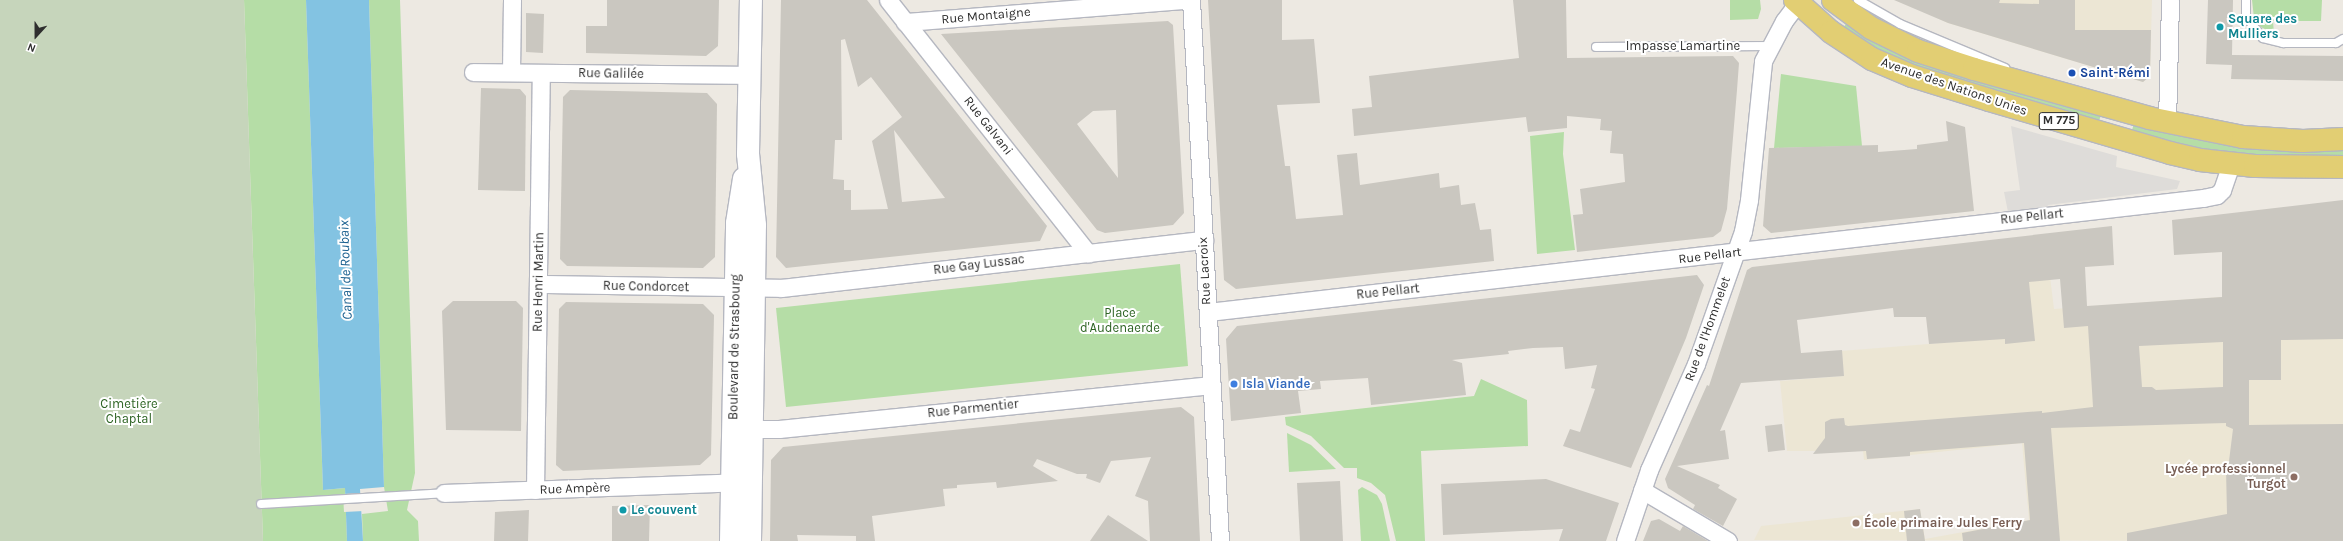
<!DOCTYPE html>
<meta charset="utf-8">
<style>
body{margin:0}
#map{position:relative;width:2343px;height:541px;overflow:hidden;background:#ede9e2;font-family:Karla,sans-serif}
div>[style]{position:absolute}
.education>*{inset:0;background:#ece6d4}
.green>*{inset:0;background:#b5dda6}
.cemetery>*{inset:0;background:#c6d5bb}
.plaza>*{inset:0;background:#dedcd9}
.water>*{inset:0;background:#83c3e2}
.pier>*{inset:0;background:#ede9e2}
.building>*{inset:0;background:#cac7c0}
.roads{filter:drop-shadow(1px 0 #b5b7c0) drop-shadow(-1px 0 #b5b7c0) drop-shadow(0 1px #b5b7c0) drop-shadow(0 -1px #b5b7c0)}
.lane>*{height:8px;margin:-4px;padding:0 4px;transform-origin:4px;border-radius:4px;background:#fff}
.street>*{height:17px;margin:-8.5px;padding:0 8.5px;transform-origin:8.5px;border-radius:8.5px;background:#fff}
.secondary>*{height:22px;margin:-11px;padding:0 11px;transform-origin:11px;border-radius:11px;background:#fff}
.primary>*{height:22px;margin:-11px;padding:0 11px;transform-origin:11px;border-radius:11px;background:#e2ce73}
.dots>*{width:11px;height:11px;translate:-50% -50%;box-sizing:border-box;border:2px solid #fff;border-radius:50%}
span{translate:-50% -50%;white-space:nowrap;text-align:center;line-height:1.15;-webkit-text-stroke:4px #fff;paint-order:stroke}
.shield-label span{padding:1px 3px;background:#fff;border:1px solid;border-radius:3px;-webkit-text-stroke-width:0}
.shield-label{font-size:12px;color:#2e2e2e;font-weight:700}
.street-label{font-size:13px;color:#2e2e2e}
.culture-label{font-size:13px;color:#0d838f;font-weight:700}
.left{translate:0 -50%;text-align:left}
.transit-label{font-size:13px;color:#164399;font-weight:700}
.park-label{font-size:13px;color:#2e6424}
.shop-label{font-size:13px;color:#366cbe;font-weight:700}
.education-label{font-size:13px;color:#785e54;font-weight:700}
.right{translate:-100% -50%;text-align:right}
.water-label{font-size:14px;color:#1e6391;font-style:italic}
.north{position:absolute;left:16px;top:16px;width:40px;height:40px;-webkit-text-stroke:3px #fff;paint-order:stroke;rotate:201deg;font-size:11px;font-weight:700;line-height:16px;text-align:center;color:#2e2e2e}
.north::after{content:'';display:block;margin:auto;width:14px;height:18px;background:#2e2e2e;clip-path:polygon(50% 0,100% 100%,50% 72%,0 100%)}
</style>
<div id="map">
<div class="education">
<div style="clip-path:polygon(1899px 0,2152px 0,2150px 76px,2143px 82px,1948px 23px)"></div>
<div style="clip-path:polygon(2045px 236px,2054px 309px,2220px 297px,2343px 296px,2343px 541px,1754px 540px,1761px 526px,1920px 509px,1925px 539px,2029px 520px,2022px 443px,1864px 460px,1863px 451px,1787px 451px,1780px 381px,1844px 376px,1841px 351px,2016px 337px,2005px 239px)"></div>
</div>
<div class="green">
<div style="clip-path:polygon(244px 0,306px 0,323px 490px,345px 488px,347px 541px,263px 541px)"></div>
<div style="clip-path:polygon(369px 0,400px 0,415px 473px,407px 510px,418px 521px,419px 541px,363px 541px,362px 514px,388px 511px,384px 487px)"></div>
<div style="clip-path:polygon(1730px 0,1760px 0,1761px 9px,1758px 19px,1730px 20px)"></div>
<div style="clip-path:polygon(2252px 0,2322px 0,2321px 21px,2273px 21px,2274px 34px,2261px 27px,2254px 18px)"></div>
<div style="clip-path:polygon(1846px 24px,1875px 42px,2102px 113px,2098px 123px,1889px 57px,1843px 28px)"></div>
<div style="clip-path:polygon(1781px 74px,1856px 86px,1862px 146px,1774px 148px)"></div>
<div style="clip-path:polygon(2134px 123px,2193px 138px,2248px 146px,2343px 148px,2343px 155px,2319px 159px,2236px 155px,2170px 144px,2131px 134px)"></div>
<div style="clip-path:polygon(1564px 132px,1563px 154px,1575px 250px,1537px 254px,1530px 136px)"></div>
<div style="clip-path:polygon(1180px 264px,1188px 366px,786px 407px,776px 308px)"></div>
<div style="clip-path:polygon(1481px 379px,1527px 400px,1528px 446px,1421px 451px,1425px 541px,1396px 541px,1385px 495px,1371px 483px,1357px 478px,1357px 468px,1344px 468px,1311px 436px,1286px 425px,1285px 417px,1474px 396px)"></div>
<div style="clip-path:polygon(1287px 433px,1311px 445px,1336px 469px,1289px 472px)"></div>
<div style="clip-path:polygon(1362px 487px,1377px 495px,1382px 504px,1390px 541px,1361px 541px,1358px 490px)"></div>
</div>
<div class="cemetery">
<div style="clip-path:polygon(0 0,244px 0,263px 541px,0 541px)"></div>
</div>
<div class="plaza">
<div style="clip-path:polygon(2011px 126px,2117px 156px,2116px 167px,2180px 181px,2177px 189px,2048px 205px,2045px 209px,2008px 212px,2004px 192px,2020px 190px)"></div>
</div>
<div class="water">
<div style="clip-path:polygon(306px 0,369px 0,384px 487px,360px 489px,363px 541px,347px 541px,345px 488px,323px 490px)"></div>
</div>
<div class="pier">
<div style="clip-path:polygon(363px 493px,364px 511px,344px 512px,343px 494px)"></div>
</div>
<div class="building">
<div style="clip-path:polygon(607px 0,719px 0,718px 46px,706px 56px,586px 53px,586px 26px,607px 26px)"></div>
<div style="clip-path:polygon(evenodd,781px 0,867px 0,1047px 226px,1040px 241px,786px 268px,776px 257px,781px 0,845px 39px,858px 87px,871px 77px,902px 117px,872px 141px,888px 209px,851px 210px,851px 190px,844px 190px,844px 180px,833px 179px,835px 140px,842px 140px,841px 40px,845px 39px,781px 0,894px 130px,945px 198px,902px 202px,894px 130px)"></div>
<div style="clip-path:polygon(1208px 0,1282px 0,1282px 40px,1314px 39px,1320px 103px,1277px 105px,1285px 166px,1290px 166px,1296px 219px,1343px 215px,1337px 155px,1357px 153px,1360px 185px,1439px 173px,1440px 188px,1459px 185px,1461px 205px,1475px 203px,1480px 230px,1491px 229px,1494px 261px,1236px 289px,1224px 280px)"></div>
<div style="clip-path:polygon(1513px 0,1566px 0,1567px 58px,1733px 56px,1739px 63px,1737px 90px,1727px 209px,1721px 231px,1713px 237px,1577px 252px,1573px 215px,1583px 214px,1580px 189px,1625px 182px,1623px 154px,1610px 153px,1612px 131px,1600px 130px,1601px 119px,1567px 116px,1567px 128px,1528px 132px,1526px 117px,1354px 136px,1352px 109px,1372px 107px,1369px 76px,1519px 58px)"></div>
<div style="clip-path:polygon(1894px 0,2000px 0,1999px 3px,2039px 4px,2039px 0,2075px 0,2075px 30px,2151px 30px,2150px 76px,2143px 82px,1948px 23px)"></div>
<div style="clip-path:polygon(2208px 0,2233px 0,2232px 55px,2343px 56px,2343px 81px,2231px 79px,2232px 65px,2206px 64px)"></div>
<div style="clip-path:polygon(526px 13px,544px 14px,543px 53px,526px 52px)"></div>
<div style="clip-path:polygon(evenodd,1168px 21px,1173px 25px,1184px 213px,1173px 225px,1105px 233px,1097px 230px,941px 34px,1168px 21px,1116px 110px,1118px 178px,1077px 124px,1093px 111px,1116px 110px)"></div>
<div style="clip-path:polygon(481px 88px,520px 89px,526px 96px,525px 191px,478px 190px)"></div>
<div style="clip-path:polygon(570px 90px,707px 93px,717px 104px,715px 257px,703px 268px,567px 266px,560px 259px,563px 97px)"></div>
<div style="clip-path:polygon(1946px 121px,1965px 127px,1974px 211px,1771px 233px,1763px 226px,1769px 148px,1878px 145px,1878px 152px,1917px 149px,1917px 145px,1948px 141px)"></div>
<div style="clip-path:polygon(evenodd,2343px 200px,2343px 339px,2281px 340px,2281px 380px,2249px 380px,2249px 425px,2343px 424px,2343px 541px,2127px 541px,2127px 533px,2227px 514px,2226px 469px,2228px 469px,2233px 429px,2226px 426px,2226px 423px,2051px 428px,2060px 541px,1963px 541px,1962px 533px,2030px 520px,2024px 443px,1910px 452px,1910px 456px,1867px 459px,1866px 451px,1813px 454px,1825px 438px,1825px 422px,1831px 419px,1844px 418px,1845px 425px,1848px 426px,2042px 411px,2042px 413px,2093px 407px,2088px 326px,2064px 328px,2060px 279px,2029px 282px,2035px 341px,2005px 344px,2005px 339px,1929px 344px,1926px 317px,1894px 317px,1893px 308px,1797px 320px,1801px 353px,1842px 350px,1844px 376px,1741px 383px,1720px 431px,1725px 430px,1729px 459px,1677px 466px,1720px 485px,1718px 488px,1737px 499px,1723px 526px,1693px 509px,1695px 505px,1668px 488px,1665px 479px,1707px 385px,1709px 386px,1747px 270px,1752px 267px,2112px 226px,2114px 265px,2085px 267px,2087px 306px,2222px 297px,2222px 252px,2174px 255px,2172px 220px,2343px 200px,2223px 342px,2223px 387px,2156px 390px,2152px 387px,2142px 387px,2139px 346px,2223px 342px)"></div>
<div style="clip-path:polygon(1697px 275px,1704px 285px,1686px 338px,1631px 468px,1563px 446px,1570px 429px,1580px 432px,1595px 389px,1591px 388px,1597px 365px,1565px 369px,1563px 347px,1533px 348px,1508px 351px,1509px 354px,1452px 360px,1462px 363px,1466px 395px,1371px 405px,1368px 378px,1320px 381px,1321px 389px,1298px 391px,1301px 413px,1231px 421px,1226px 339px,1237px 326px)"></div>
<div style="clip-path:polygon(453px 301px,516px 301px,523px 308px,521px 431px,446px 430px,442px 311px)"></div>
<div style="clip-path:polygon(566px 302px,703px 304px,714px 315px,711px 455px,700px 465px,563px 471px,556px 465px,559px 309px)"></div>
<div style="clip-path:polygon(1181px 407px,1194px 417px,1200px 541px,1150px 541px,1148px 501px,1135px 496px,1151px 457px,1111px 461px,1100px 483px,1086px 478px,1087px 474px,1077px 474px,1037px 459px,1033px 466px,1058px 481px,997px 488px,996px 482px,957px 485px,957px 488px,943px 489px,945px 506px,872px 516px,875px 541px,856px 541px,856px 536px,797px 535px,798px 541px,770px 541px,771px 460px,783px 447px)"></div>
<div style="clip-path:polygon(1782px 424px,1785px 450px,1768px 452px,1765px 426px)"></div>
<div style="clip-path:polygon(1546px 479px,1619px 503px,1606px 541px,1559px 541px,1563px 529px,1443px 535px,1441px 484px)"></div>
<div style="clip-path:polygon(1340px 481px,1343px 541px,1300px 541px,1297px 483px)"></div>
<div style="clip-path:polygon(650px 505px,649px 541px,612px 541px,612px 506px)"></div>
<div style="clip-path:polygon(1920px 509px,1925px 541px,1907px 541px,1904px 511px)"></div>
<div style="clip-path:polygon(529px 510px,528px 541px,494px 541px,495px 512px)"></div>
<div style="clip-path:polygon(1108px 515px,1148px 541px,1090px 541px)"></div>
<div style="clip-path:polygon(1659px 519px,1680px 531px,1683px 526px,1708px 541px,1643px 541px,1651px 521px)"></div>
</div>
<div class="roads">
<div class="lane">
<div style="left:1858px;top:0;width:48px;rotate:29.7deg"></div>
<div style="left:1900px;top:24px;width:114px;rotate:22.7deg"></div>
<div style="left:2246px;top:0;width:17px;rotate:90deg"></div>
<div style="left:2246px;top:17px;width:27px;rotate:51deg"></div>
<div style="left:2263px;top:38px;width:21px;rotate:14deg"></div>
<div style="left:2283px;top:43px;width:53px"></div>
<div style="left:2336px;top:43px;width:8px;rotate:-30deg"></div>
<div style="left:1596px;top:47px;width:173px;rotate:-0.3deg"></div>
<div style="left:261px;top:504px;width:183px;rotate:-3.4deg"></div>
</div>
<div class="street">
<div style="left:888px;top:0;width:323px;rotate:51.7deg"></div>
<div style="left:1191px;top:0;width:542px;rotate:86.93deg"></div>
<div style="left:905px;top:22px;width:283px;rotate:-4.5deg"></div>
<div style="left:473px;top:72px;width:276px;rotate:0.6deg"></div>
<div style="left:511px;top:72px;width:72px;rotate:-89.2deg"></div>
<div style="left:2167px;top:123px;width:123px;rotate:-88.6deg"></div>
<div style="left:539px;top:284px;width:242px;rotate:0.9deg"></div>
<div style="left:781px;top:288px;width:426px;rotate:-6.5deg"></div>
<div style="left:1208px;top:312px;width:1002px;rotate:-6.54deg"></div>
<div style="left:2203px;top:198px;width:14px;rotate:-12deg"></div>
<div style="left:2217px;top:195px;width:7px;rotate:-45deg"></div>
<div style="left:2222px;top:190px;width:28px;rotate:-71deg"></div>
<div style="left:740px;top:429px;width:39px"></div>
<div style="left:779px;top:429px;width:435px;rotate:-5.8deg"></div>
<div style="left:535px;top:490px;width:417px;rotate:-89.2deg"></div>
<div style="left:1642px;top:490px;width:100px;rotate:30.7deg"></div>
<div style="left:444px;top:493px;width:299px;rotate:-2.1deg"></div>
<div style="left:1625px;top:541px;width:75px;rotate:-71.3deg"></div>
<div style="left:1649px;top:470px;width:116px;rotate:-66.1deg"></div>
<div style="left:1696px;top:364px;width:141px;rotate:-70.5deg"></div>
<div style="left:1743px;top:231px;width:32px;rotate:-79deg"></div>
<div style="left:1749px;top:200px;width:140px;rotate:-84.2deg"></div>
<div style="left:1763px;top:61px;width:45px;rotate:-62.3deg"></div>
<div style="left:1784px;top:21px;width:26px;rotate:-53deg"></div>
</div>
<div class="secondary">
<div style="left:731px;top:541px;width:318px;rotate:-88.9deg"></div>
<div style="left:737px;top:223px;width:45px;rotate:-81deg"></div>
<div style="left:750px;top:541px;width:316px;rotate:-89.1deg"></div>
<div style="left:755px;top:225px;width:71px;rotate:-95.6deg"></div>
<div style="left:748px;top:154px;width:154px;rotate:-88.9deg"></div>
</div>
<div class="primary">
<div style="left:1795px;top:0;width:48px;rotate:41.6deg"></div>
<div style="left:1831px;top:32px;width:49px;rotate:33.4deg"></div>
<div style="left:1872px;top:59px;width:43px;rotate:23deg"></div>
<div style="left:1912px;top:76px;width:81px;rotate:17.3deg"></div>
<div style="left:1989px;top:100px;width:189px;rotate:16.3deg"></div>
<div style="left:2170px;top:153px;width:31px;rotate:13deg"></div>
<div style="left:2200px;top:160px;width:55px;rotate:6.2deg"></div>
<div style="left:2255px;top:166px;width:88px;rotate:0.7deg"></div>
<div style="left:1833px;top:0;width:47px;rotate:36.4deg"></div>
<div style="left:1871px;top:28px;width:52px;rotate:26.1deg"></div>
<div style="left:1918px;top:51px;width:59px;rotate:17.8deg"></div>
<div style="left:1974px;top:69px;width:182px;rotate:15.6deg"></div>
<div style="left:2149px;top:118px;width:96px;rotate:11.4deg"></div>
<div style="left:2243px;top:137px;width:60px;rotate:3.8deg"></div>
<div style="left:2303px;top:141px;width:40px;rotate:-2.9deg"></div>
</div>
</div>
<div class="dots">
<div style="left:2220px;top:27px;background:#0f9aa8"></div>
<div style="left:2072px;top:73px;background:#1a4fb4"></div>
<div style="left:1234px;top:384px;background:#3f7fe0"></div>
<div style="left:2294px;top:477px;background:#8d6e63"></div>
<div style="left:623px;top:510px;background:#0f9aa8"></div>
<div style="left:1856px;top:523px;background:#8d6e63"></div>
</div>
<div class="shield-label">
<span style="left:2059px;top:121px">M 775</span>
</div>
<div class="street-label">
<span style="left:986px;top:16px;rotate:-5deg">Rue Montaigne</span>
<span style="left:1683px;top:46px">Impasse Lamartine</span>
<span style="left:611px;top:74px;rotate:1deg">Rue Galilée</span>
<span style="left:1954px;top:87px;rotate:19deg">Avenue des Nations Unies</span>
<span style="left:988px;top:126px;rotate:52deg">Rue Galvani</span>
<span style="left:2032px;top:217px;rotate:-6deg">Rue Pellart</span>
<span style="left:1710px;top:256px;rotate:-7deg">Rue Pellart</span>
<span style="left:979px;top:265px;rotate:-7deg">Rue Gay Lussac</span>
<span style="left:1205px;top:271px;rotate:-93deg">Rue Lacroix</span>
<span style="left:539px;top:282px;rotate:-89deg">Rue Henri Martin</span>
<span style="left:646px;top:287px;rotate:1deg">Rue Condorcet</span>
<span style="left:1388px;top:292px;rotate:-6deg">Rue Pellart</span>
<span style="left:1708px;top:329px;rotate:-70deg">Rue de l'Hommelet</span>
<span style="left:735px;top:347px;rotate:-89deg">Boulevard de Strasbourg</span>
<span style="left:973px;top:409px;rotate:-6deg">Rue Parmentier</span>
<span style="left:575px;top:489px;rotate:-2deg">Rue Ampère</span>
</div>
<div class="culture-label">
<span class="left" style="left:2228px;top:27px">Square des<br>Mulliers</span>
<span class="left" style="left:631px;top:510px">Le couvent</span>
</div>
<div class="transit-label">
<span class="left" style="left:2080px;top:73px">Saint-Rémi</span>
</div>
<div class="park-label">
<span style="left:1120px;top:321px">Place<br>d'Audenaerde</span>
<span style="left:129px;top:412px">Cimetière<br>Chaptal</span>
</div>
<div class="shop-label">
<span class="left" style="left:1242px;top:384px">Isla Viande</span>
</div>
<div class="education-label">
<span class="right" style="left:2286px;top:477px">Lycée professionnel<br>Turgot</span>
<span class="left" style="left:1864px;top:523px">École primaire Jules Ferry</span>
</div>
<div class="water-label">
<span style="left:346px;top:270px;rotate:-92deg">Canal de Roubaix</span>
</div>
<div class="north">N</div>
</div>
